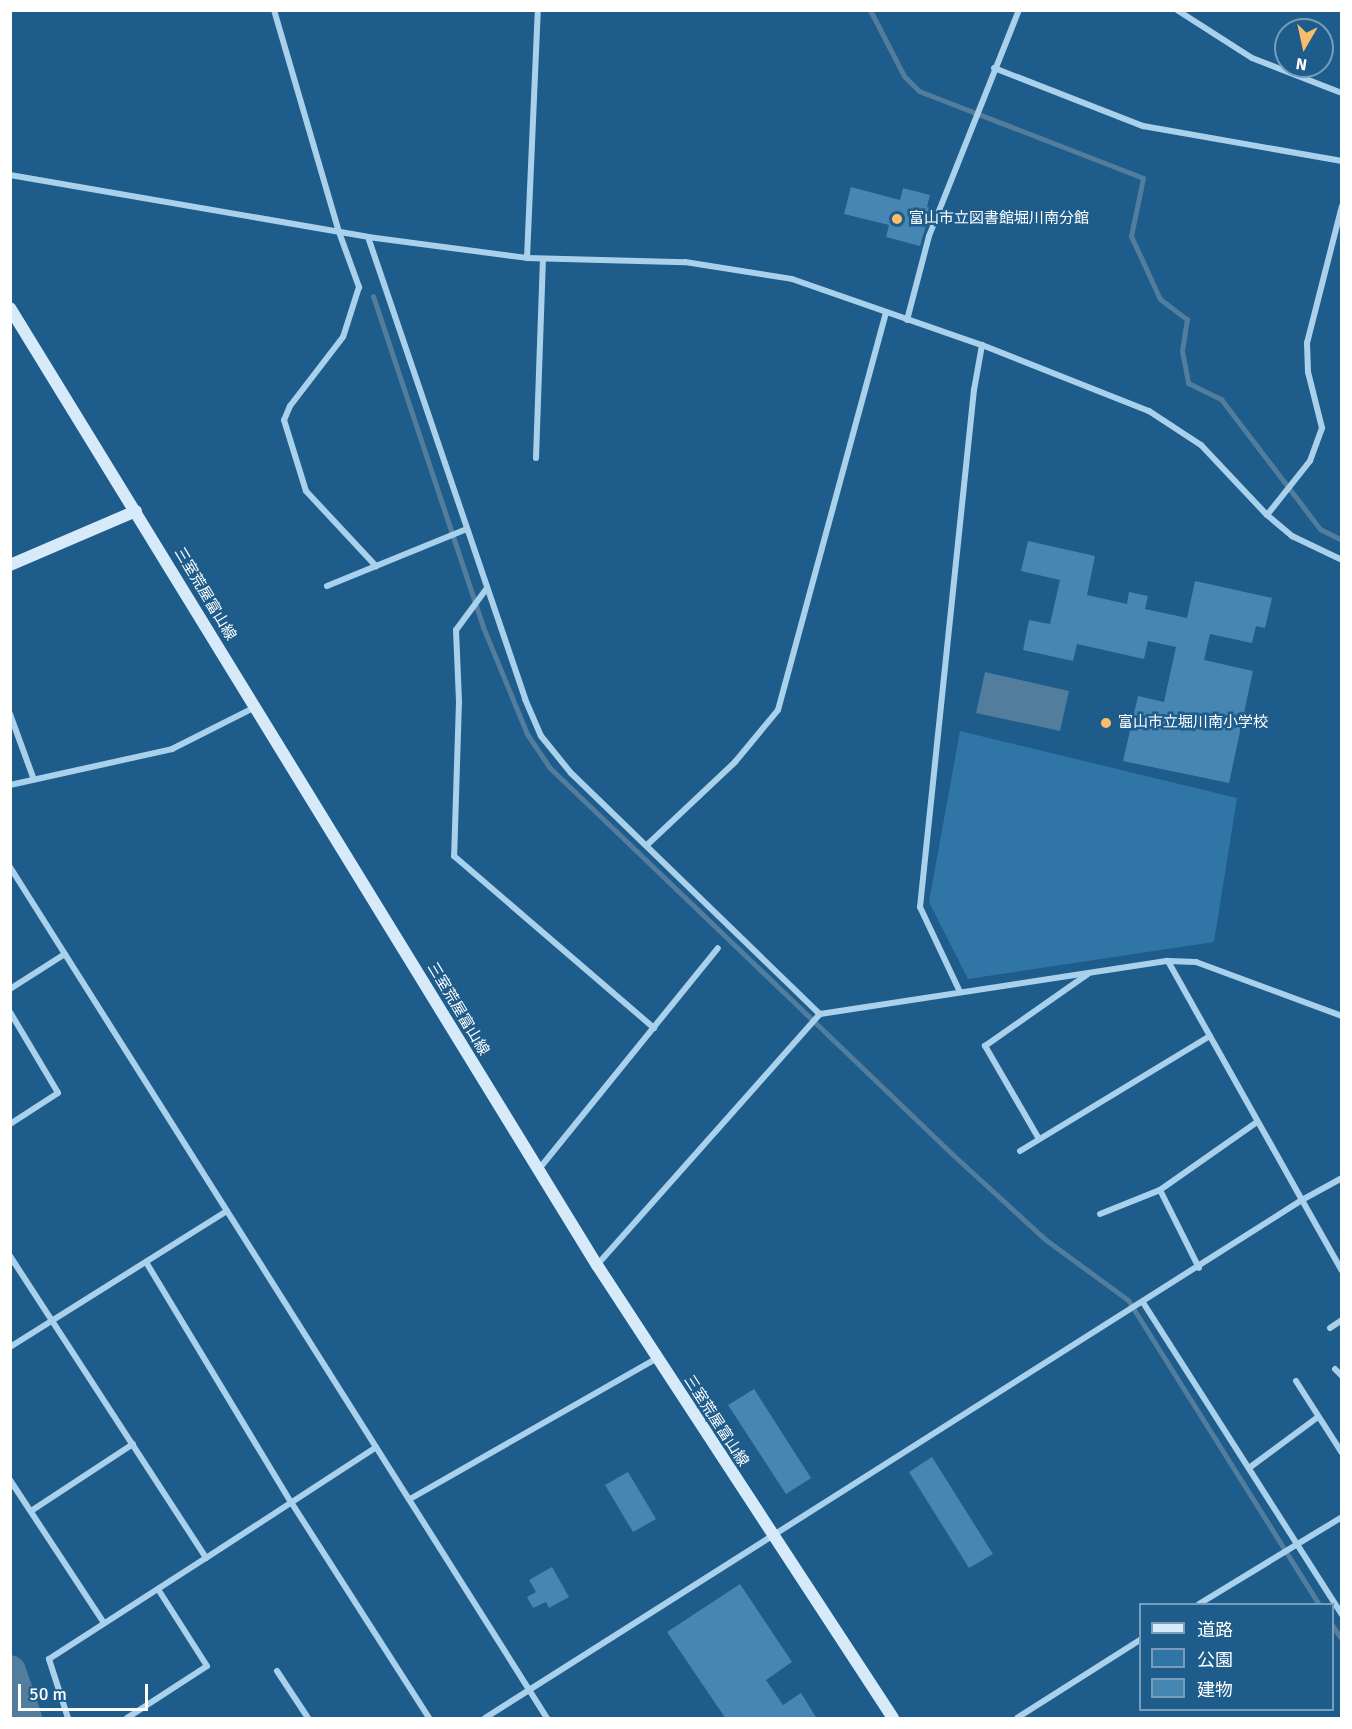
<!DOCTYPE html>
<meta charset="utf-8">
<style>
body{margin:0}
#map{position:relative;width:1352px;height:1729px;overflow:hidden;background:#1e5c8b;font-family:Signika,"Noto Sans JP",sans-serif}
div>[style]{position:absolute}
.green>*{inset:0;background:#2f75a6}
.water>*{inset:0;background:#527d9d}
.stream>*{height:5px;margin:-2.5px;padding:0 2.5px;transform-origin:2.5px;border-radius:2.5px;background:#527d9d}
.river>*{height:32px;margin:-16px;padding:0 16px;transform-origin:16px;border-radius:16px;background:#527d9d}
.building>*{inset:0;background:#4786b2}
.street>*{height:6px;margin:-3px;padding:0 3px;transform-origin:3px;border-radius:3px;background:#aad1ec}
.secondary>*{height:12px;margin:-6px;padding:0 6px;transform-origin:6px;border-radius:6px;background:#d6eaf9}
.dots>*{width:16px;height:16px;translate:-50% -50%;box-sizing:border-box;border:3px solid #1e5c8b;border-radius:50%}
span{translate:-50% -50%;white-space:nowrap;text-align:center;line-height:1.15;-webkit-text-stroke:5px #1e5c8b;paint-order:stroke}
.poi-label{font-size:15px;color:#fff}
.left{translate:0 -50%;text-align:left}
.street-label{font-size:15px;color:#fff}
.frame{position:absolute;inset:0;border:12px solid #fff;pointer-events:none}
.legend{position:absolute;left:1139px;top:1603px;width:195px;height:108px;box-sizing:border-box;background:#1e5c8b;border:2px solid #789db9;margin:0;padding:8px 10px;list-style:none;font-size:18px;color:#fff}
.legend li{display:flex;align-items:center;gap:12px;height:30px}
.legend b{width:30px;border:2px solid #789db9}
.north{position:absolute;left:1274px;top:18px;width:60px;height:60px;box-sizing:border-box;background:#1e5c8b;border:2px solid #789db9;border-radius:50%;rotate:189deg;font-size:16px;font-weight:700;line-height:24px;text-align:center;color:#fff}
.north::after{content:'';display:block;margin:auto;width:21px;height:27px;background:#fabd6a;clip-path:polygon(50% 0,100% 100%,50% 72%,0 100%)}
.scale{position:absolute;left:18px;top:1684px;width:130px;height:27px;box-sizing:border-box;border:3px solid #fff;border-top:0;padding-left:8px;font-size:18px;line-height:21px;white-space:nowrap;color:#fff;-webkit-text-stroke:4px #1e5c8b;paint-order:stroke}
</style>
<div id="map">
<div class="green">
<div style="clip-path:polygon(960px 731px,1237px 798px,1214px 942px,968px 979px,929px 902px)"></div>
</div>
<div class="water">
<div style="clip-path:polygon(985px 672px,1069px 691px,1060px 731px,976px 713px)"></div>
</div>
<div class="stream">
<div style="left:870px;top:10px;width:74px;rotate:62.7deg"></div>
<div style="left:904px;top:76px;width:21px;rotate:45deg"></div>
<div style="left:919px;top:91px;width:240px;rotate:21.2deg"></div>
<div style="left:1143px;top:178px;width:59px;rotate:101.7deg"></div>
<div style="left:1131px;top:236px;width:69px;rotate:65.3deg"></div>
<div style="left:1160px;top:299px;width:34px;rotate:37deg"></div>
<div style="left:1187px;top:319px;width:32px;rotate:99deg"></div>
<div style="left:1182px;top:351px;width:33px;rotate:79deg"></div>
<div style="left:1188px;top:383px;width:37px;rotate:26deg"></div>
<div style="left:1221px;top:399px;width:163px;rotate:52.7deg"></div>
<div style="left:1320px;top:529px;width:25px;rotate:27deg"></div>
<div style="left:373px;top:296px;width:349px;rotate:71.6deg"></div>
<div style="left:483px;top:627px;width:116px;rotate:67.6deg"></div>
<div style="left:527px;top:734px;width:40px;rotate:56deg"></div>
<div style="left:549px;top:767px;width:557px;rotate:43.84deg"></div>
<div style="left:951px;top:1153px;width:129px;rotate:42.5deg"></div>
<div style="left:1046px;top:1240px;width:102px;rotate:36.2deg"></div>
<div style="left:1128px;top:1300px;width:359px;rotate:57.9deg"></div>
<div style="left:1332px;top:1625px;width:18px;rotate:56deg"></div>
</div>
<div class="river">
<div style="left:10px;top:1671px;width:50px;rotate:71.2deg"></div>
</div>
<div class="building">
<div style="clip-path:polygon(851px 187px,900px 200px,903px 188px,930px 195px,927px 207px,931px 208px,920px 246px,886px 237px,889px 225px,844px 214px)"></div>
<div style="clip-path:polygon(1028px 541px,1095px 556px,1087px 595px,1127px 604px,1129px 592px,1148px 596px,1145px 609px,1187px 618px,1195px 581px,1272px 598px,1265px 628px,1256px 626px,1252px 643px,1210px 634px,1204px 660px,1253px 671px,1229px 783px,1123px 761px,1138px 696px,1164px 702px,1176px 647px,1148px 641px,1144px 659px,1077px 644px,1073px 661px,1023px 650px,1029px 620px,1050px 624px,1060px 580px,1021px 571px)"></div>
<div style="clip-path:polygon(754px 1389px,811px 1478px,786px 1494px,728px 1405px)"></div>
<div style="clip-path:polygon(932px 1457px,993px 1554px,969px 1568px,909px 1472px)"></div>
<div style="clip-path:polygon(628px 1472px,656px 1519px,633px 1532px,605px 1485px)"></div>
<div style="clip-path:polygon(552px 1567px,569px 1597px,549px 1608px,546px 1602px,533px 1608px,527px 1597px,536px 1592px,529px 1580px)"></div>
<div style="clip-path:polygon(740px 1584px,792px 1662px,766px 1680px,783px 1705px,801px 1693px,817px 1719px,726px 1719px,667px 1632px)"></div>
</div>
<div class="street">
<div style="left:274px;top:10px;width:231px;rotate:73.7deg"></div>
<div style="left:339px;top:232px;width:59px;rotate:70deg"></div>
<div style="left:359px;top:287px;width:52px;rotate:107.7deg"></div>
<div style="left:343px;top:337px;width:87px;rotate:127.5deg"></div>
<div style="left:290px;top:406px;width:15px;rotate:113deg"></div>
<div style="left:284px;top:420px;width:74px;rotate:72.8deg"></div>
<div style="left:306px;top:491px;width:103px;rotate:47deg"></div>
<div style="left:1177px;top:10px;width:89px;rotate:32.6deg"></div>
<div style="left:1252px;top:58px;width:97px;rotate:21.3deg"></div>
<div style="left:994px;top:68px;width:160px;rotate:21.3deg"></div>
<div style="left:1143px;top:126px;width:202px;rotate:10deg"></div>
<div style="left:10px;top:175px;width:363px;rotate:9.8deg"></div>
<div style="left:368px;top:237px;width:160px;rotate:7.5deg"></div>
<div style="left:527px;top:258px;width:158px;rotate:1.5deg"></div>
<div style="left:685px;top:262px;width:108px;rotate:9deg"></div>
<div style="left:792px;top:279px;width:201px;rotate:19.2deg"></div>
<div style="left:982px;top:345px;width:180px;rotate:21.6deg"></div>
<div style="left:1149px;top:411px;width:62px;rotate:33.2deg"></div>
<div style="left:1201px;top:445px;width:96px;rotate:46.7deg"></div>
<div style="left:1267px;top:515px;width:33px;rotate:40deg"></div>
<div style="left:1292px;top:536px;width:55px;rotate:25.6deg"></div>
<div style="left:368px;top:237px;width:488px;rotate:71.2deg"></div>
<div style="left:525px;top:699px;width:40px;rotate:66.6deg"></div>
<div style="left:541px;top:736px;width:48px;rotate:51deg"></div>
<div style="left:571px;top:773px;width:347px;rotate:44.1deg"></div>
<div style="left:527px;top:258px;width:248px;rotate:-87.5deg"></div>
<div style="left:907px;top:320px;width:87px;rotate:-75.3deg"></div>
<div style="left:929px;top:236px;width:243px;rotate:-68.3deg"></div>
<div style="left:536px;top:458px;width:199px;rotate:-88deg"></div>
<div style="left:1267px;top:515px;width:69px;rotate:-51.5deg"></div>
<div style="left:1310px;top:461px;width:35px;rotate:-70deg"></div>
<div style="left:1322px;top:428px;width:58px;rotate:-104deg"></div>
<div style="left:1308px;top:372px;width:29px;rotate:-92deg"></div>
<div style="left:1307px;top:343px;width:141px;rotate:-75.7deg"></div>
<div style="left:327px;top:586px;width:151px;rotate:-22.2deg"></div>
<div style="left:487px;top:588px;width:52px;rotate:126.4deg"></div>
<div style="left:456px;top:630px;width:71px;rotate:87.6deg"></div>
<div style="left:459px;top:701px;width:155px;rotate:91.8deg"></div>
<div style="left:454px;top:856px;width:264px;rotate:40.7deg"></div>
<div style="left:10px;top:714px;width:70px;rotate:70deg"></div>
<div style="left:10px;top:785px;width:166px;rotate:-12.5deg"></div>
<div style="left:172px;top:749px;width:93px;rotate:-26.8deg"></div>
<div style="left:647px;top:845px;width:121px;rotate:-43.3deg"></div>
<div style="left:735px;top:762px;width:67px;rotate:-50.4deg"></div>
<div style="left:778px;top:710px;width:411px;rotate:-74.8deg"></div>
<div style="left:10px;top:867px;width:1006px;rotate:57.75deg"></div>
<div style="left:10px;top:989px;width:65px;rotate:-32.5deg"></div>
<div style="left:960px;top:992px;width:94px;rotate:-115.2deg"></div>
<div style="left:920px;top:907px;width:520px;rotate:-84.04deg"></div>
<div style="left:974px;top:390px;width:46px;rotate:-79.9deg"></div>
<div style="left:10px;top:1012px;width:94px;rotate:59.3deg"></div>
<div style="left:58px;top:1093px;width:57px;rotate:147.1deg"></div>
<div style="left:1039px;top:1139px;width:108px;rotate:-120.1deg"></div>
<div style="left:985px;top:1046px;width:126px;rotate:-35deg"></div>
<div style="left:1020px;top:1151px;width:222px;rotate:-31.2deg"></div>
<div style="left:539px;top:1169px;width:284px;rotate:-51deg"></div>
<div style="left:1342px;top:1178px;width:46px;rotate:151.2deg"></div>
<div style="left:1302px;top:1200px;width:81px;rotate:60.6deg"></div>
<div style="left:1160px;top:1190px;width:87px;rotate:63.4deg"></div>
<div style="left:1100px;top:1214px;width:65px;rotate:-21.8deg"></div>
<div style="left:1160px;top:1190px;width:118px;rotate:-35deg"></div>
<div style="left:10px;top:1256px;width:360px;rotate:57deg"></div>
<div style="left:206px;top:1558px;width:203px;rotate:-33.1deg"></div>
<div style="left:146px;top:1262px;width:280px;rotate:58.9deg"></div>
<div style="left:291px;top:1502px;width:256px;rotate:57.4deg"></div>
<div style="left:597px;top:1265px;width:336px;rotate:-48.4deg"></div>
<div style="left:820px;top:1014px;width:352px;rotate:-8.7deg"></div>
<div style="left:1168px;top:961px;width:28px;rotate:2deg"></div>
<div style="left:1196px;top:962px;width:156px;rotate:20.3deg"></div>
<div style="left:1144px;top:1304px;width:369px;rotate:57.5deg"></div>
<div style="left:1330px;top:1328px;width:14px;rotate:-34deg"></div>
<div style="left:10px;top:1347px;width:256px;rotate:-32.1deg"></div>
<div style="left:1335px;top:1369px;width:10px;rotate:45deg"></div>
<div style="left:1296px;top:1381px;width:85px;rotate:57.4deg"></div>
<div style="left:1249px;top:1468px;width:86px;rotate:-36.5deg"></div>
<div style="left:10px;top:1480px;width:171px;rotate:56.7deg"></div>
<div style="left:410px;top:1499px;width:284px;rotate:-29.7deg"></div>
<div style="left:31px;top:1511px;width:122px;rotate:-33.3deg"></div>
<div style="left:1199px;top:1604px;width:167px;rotate:-31.3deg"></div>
<div style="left:277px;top:1671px;width:56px;rotate:56.6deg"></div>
<div style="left:68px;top:1718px;width:62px;rotate:-107.9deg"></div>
<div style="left:49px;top:1659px;width:187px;rotate:-32.8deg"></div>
<div style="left:127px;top:1718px;width:95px;rotate:-33deg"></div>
<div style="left:207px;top:1666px;width:91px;rotate:-122.5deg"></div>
<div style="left:485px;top:1718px;width:967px;rotate:-32.38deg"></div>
<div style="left:1302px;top:1200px;width:274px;rotate:-119.3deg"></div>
<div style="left:1017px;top:1718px;width:146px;rotate:-32.4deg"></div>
</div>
<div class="secondary">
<div style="left:10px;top:308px;width:1123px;rotate:58.48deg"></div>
<div style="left:597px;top:1265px;width:541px;rotate:56.84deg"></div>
<div style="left:10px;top:565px;width:137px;rotate:-23.2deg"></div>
</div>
<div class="dots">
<div style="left:897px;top:219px;background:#fabd6a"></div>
<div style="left:1106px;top:723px;background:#fabd6a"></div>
</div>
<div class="poi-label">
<span class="left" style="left:909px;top:219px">富山市立図書館堀川南分館</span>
<span class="left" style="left:1118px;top:723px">富山市立堀川南小学校</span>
</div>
<div class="street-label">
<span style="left:205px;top:594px;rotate:59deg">三室荒屋富山線</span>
<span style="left:458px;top:1009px;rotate:59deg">三室荒屋富山線</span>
<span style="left:716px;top:1421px;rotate:57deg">三室荒屋富山線</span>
</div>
<div class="frame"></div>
<ul class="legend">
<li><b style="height:8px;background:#d6eaf9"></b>道路</li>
<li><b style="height:16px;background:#2f75a6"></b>公園</li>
<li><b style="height:16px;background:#4786b2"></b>建物</li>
</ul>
<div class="north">N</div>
<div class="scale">50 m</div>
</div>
